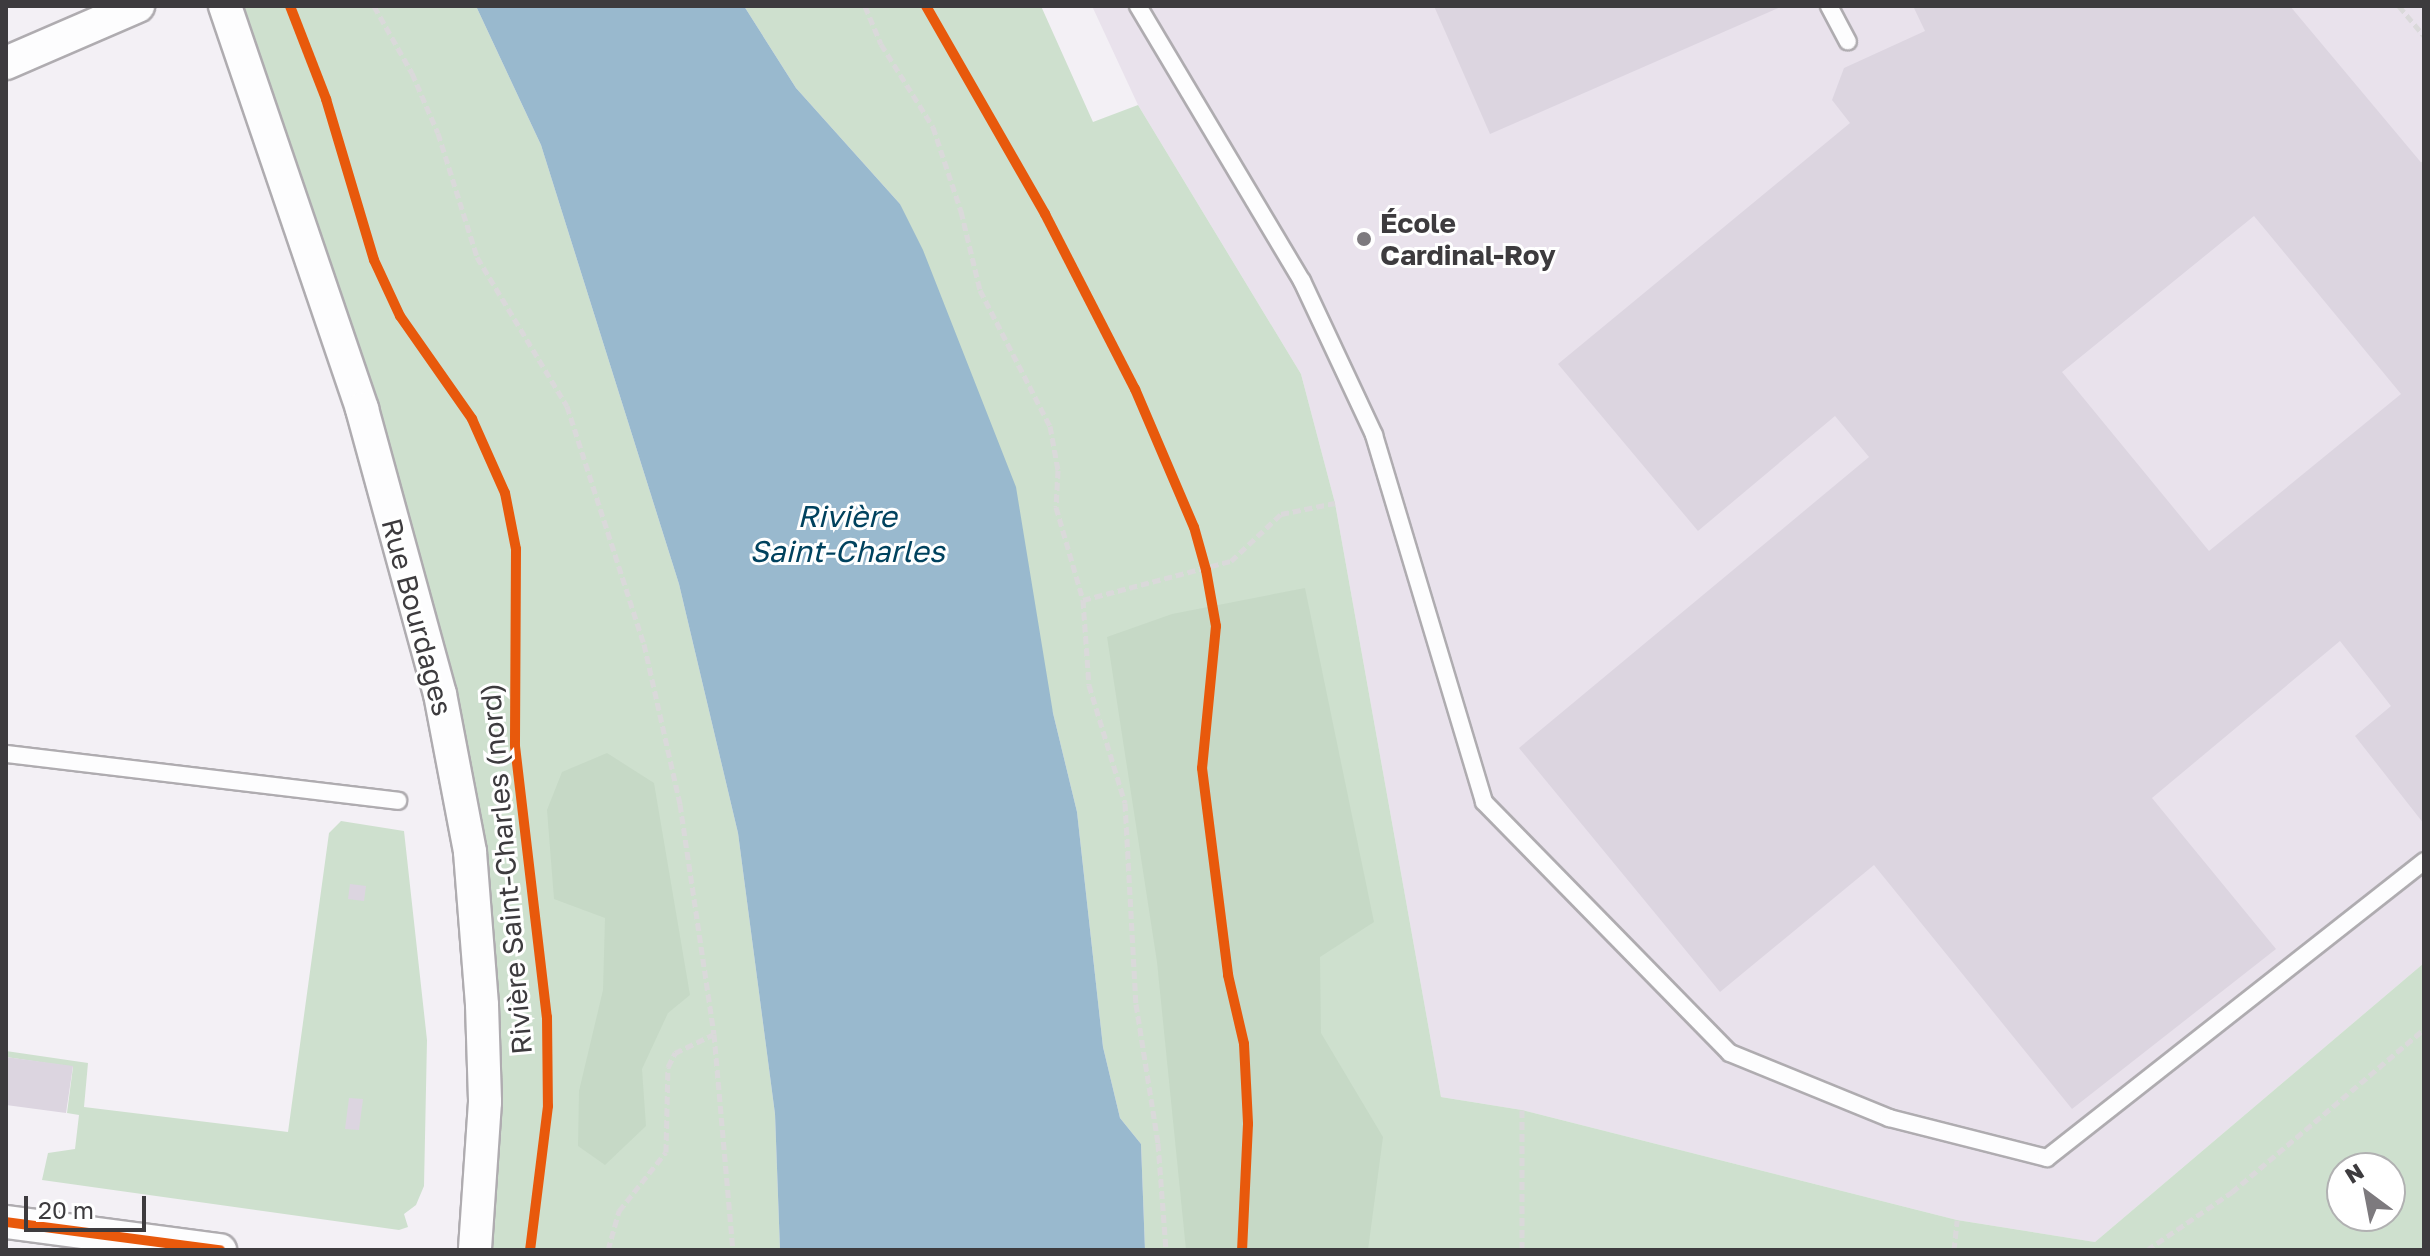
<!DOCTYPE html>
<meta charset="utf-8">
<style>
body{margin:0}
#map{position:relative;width:2430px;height:1256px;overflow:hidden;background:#f3f0f5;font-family:"Golos Text",sans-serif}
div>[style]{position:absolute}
.built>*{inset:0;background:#e9e2ec}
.green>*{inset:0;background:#cee0ce}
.forest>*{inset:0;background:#c6d9c6}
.water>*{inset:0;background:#99b9ce}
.building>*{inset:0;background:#dcd5e0}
.path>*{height:5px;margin-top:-2.5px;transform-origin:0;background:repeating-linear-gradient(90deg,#dad9da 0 8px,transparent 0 12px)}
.roads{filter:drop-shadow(2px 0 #afacb0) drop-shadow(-2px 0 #afacb0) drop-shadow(0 2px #afacb0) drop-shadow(0 -2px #afacb0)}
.service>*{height:16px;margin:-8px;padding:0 8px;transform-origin:8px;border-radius:8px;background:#fdfdfe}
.minor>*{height:32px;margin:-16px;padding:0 16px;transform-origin:16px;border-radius:16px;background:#fdfdfe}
.cycleway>*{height:10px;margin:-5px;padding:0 5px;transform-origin:5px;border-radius:5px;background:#e8590c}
.dots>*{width:22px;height:22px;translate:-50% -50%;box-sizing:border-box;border:4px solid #fff;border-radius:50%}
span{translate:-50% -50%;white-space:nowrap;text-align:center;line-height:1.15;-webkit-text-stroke:6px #fff;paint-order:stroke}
.poi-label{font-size:28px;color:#3d3b3e;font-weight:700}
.left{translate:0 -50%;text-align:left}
.street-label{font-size:28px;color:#3d3b3e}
.water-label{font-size:30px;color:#00425e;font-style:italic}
.frame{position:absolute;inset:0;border:8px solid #3d3b3e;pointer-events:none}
.north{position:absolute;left:2326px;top:1152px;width:80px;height:80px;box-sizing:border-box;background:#fff;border:2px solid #b1b1b2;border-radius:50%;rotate:328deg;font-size:22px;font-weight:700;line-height:32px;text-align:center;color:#3d3b3e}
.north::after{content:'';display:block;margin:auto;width:28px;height:36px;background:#7d7a7e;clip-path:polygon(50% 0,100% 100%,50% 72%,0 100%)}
.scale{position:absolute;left:24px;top:1196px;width:122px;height:36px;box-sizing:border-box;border:4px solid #3d3b3e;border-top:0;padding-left:10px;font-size:24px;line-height:28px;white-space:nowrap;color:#3d3b3e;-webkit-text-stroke:6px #fff;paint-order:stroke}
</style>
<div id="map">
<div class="built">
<div style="clip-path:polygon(1092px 6px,2424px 6px,2424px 963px,2095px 1242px,1957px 1220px,1522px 1110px,1441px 1097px,1335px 503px,1301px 374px,1138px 105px)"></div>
</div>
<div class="green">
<div style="clip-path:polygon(225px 6px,476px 6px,541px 145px,679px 584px,738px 833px,775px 1114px,780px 1250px,475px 1250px,485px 1102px,440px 694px)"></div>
<div style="clip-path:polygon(evenodd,744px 6px,1041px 6px,1093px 122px,1138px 105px,1301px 374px,1335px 503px,1441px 1097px,1522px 1110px,1957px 1220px,2095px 1242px,2424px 963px,2424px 1250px,1145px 1250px,1141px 1144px,1120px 1118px,1103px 1047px,1077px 812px,1053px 713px,900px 204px,796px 88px,744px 6px,2342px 1168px,2390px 1168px,2390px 1216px,2342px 1216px,2342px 1168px)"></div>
<div style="clip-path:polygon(341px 821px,404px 831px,427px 1040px,424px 1186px,416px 1205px,404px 1214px,408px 1227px,399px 1230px,42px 1180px,48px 1153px,75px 1149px,79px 1115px,67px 1113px,73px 1067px,6px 1057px,6px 1051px,88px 1063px,84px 1107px,288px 1132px,329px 833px)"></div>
</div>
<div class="forest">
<div style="clip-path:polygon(1305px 588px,1374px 922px,1320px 957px,1321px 1033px,1383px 1137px,1368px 1250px,1186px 1250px,1157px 962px,1107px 637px,1172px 614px)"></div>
<div style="clip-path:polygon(607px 753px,654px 783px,690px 995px,668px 1013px,642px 1069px,646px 1126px,605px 1165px,578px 1146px,579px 1091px,603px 990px,605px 918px,554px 899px,547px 810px,562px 772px)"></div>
</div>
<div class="water">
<div style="clip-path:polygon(476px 6px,744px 6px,796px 88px,900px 204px,923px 250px,1016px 487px,1053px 713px,1077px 812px,1103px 1047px,1120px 1118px,1141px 1144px,1145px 1250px,780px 1250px,775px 1114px,738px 833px,679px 584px,541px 145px)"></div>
</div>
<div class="building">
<div style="clip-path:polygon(1434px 6px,1783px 6px,1490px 134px)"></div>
<div style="clip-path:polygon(evenodd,1913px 6px,2290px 6px,2424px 166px,2424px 824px,2355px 736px,2391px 706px,2340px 641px,2152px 798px,2276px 949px,2072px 1109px,1874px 865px,1720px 992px,1519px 748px,1869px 457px,1835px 416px,1698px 531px,1558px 364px,1850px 123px,1832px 100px,1844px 68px,1925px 31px,1913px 6px,2254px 216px,2401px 394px,2209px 551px,2062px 372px,2254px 216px)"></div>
<div style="clip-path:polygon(350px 884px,366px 886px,364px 901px,348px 899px)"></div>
<div style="clip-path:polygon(6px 1057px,73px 1066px,66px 1113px,6px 1105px)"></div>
<div style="clip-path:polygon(349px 1098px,363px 1099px,359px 1130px,345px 1129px)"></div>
</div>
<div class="path">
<div style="left:374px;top:6px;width:77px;rotate:60.4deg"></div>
<div style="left:412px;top:73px;width:65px;rotate:66.6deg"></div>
<div style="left:438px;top:133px;width:130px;rotate:72.5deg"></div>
<div style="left:477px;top:257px;width:174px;rotate:58.9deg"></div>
<div style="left:567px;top:406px;width:250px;rotate:72.1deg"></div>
<div style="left:644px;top:644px;width:164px;rotate:77.3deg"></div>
<div style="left:680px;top:804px;width:232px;rotate:81.6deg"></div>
<div style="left:714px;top:1034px;width:217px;rotate:85deg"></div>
<div style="left:865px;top:6px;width:41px;rotate:67.2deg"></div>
<div style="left:881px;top:44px;width:98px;rotate:57.9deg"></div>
<div style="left:933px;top:127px;width:89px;rotate:71.6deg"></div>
<div style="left:961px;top:211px;width:81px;rotate:76.5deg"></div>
<div style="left:980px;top:290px;width:153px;rotate:62.8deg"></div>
<div style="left:1050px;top:426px;width:45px;rotate:79.7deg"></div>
<div style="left:1058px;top:470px;width:37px;rotate:93deg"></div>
<div style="left:1056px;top:507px;width:97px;rotate:73.8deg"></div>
<div style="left:1083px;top:600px;width:85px;rotate:86deg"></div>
<div style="left:1089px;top:685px;width:123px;rotate:73deg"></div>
<div style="left:1125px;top:803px;width:201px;rotate:86.9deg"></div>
<div style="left:1136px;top:1004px;width:141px;rotate:81deg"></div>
<div style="left:1158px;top:1143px;width:107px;rotate:85.7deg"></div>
<div style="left:2399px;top:6px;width:39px;rotate:50deg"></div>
<div style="left:2422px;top:164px;width:2px;rotate:-27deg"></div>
<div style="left:1083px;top:600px;width:153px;rotate:-14.8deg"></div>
<div style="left:1231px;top:561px;width:69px;rotate:-43.2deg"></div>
<div style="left:1281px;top:514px;width:55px;rotate:-11.5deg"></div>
<div style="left:1522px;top:1110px;width:140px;rotate:90deg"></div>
<div style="left:608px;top:1250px;width:41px;rotate:-74.2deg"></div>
<div style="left:619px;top:1211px;width:75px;rotate:-51.5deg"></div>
<div style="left:666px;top:1152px;width:85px;rotate:-88.7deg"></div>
<div style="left:668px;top:1067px;width:16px;rotate:-63deg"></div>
<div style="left:675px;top:1053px;width:43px;rotate:-26deg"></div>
<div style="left:1954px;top:1250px;width:30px;rotate:-84deg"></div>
<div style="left:2147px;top:1250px;width:103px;rotate:-34.3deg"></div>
<div style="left:2232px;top:1192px;width:252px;rotate:-40.3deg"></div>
</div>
<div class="roads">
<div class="service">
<div style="left:1138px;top:6px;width:320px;rotate:59.2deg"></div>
<div style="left:1302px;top:281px;width:170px;rotate:64.9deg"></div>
<div style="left:1374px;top:435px;width:383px;rotate:73.3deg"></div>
<div style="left:1484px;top:802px;width:351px;rotate:45.6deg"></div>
<div style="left:1730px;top:1053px;width:172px;rotate:22.2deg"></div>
<div style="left:1889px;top:1118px;width:163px;rotate:14.2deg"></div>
<div style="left:2047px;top:1158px;width:480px;rotate:-38.2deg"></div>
<div style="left:1829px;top:6px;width:40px;rotate:62deg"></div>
<div style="left:6px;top:754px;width:395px;rotate:6.8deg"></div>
</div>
<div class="minor">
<div style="left:225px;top:6px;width:426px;rotate:71.2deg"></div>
<div style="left:362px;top:409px;width:295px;rotate:74.7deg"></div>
<div style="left:440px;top:694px;width:161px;rotate:79.2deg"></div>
<div style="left:470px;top:852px;width:153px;rotate:85.5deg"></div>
<div style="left:482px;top:1005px;width:97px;rotate:88.2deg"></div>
<div style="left:485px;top:1102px;width:148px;rotate:93.9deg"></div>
<div style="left:6px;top:63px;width:144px;rotate:-23.4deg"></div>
<div style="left:6px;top:1222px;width:216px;rotate:7.5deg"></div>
</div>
</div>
<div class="cycleway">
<div style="left:290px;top:6px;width:100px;rotate:68.8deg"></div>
<div style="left:326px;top:99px;width:168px;rotate:73.4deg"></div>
<div style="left:374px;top:260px;width:62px;rotate:65.1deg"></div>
<div style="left:400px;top:316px;width:126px;rotate:55deg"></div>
<div style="left:472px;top:419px;width:81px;rotate:66deg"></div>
<div style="left:505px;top:493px;width:57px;rotate:78.9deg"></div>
<div style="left:516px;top:549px;width:197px;rotate:90.3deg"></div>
<div style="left:515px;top:746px;width:273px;rotate:83.3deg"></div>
<div style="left:547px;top:1017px;width:89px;rotate:89.4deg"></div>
<div style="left:548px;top:1106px;width:145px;rotate:97.1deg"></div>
<div style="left:926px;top:6px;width:240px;rotate:60.2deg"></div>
<div style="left:1045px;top:214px;width:197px;rotate:62.8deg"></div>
<div style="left:1135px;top:389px;width:150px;rotate:66.9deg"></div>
<div style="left:1194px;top:527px;width:45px;rotate:74.4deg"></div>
<div style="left:1206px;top:570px;width:57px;rotate:79.9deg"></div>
<div style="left:1216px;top:626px;width:143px;rotate:95.6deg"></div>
<div style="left:1202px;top:768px;width:209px;rotate:82.8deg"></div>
<div style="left:1228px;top:975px;width:71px;rotate:76.9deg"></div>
<div style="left:1244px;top:1044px;width:80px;rotate:87.1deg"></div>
<div style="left:1248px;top:1124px;width:126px;rotate:92.7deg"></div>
<div style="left:6px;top:1222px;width:216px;rotate:7.5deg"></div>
</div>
<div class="dots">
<div style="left:1364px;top:239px;background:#7d7a7e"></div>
</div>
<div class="poi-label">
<span class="left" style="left:1380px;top:239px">École<br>Cardinal-Roy</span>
</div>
<div class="street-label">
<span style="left:417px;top:617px;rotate:75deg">Rue Bourdages</span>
<span style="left:506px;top:869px;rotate:-95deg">Rivière Saint-Charles (nord)</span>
</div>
<div class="water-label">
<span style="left:847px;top:533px">Rivière<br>Saint-Charles</span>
</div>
<div class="frame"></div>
<div class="north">N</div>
<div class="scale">20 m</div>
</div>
